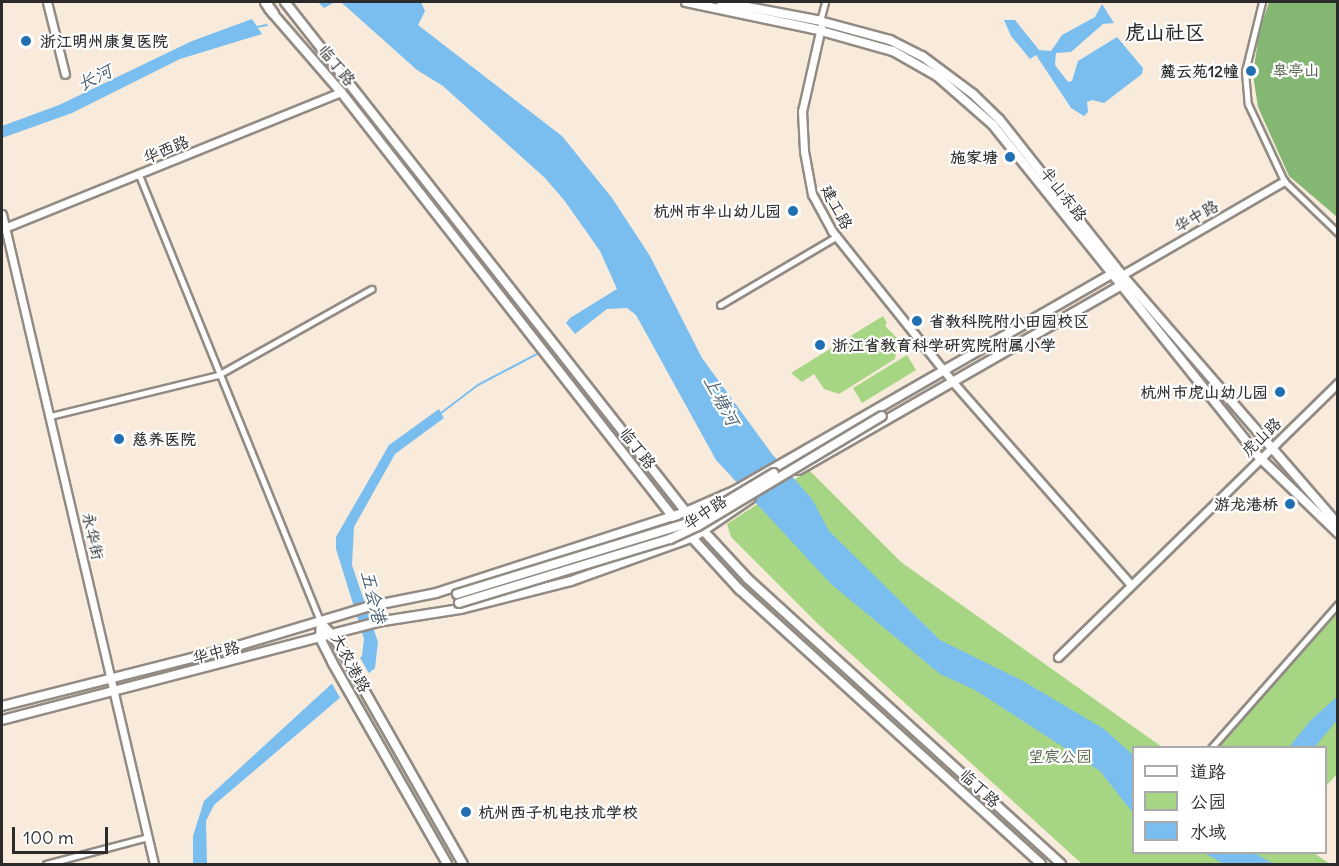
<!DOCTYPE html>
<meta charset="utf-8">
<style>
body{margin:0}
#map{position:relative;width:1339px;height:866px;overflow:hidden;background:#f9ebdc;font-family:Delius,"LXGW WenKai TC",sans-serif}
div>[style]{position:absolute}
.green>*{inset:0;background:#a6d684}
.forest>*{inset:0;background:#84b772}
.water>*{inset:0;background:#7abef0}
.pier>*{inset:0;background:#f9ebdc}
.stream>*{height:2px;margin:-1px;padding:0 1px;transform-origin:1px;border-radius:1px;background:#7abef0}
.roads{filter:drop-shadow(2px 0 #928b84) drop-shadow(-2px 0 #928b84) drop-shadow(0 2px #928b84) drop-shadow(0 -2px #928b84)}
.minor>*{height:5px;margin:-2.5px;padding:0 2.5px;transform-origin:2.5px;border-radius:2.5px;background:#fff}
.tertiary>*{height:7px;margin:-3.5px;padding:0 3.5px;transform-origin:3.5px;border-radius:3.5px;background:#fff}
.secondary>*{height:8px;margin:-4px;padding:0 4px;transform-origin:4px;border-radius:4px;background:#fff}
.primary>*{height:8px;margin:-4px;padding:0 4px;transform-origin:4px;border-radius:4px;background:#fff}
.trunk>*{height:9px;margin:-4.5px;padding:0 4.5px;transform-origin:4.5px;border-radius:4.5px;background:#fff}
.bridges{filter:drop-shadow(2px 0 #928b84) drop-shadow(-2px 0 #928b84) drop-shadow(0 2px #928b84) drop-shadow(0 -2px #928b84)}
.secondary-bridge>*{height:8px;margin:-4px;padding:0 4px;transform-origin:4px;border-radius:4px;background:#fff}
.dots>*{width:16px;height:16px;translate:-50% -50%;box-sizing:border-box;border:3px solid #fff;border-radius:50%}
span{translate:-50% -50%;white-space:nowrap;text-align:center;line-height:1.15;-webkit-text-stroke:4.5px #fff;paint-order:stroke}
.poi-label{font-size:16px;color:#2b2b2b;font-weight:700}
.left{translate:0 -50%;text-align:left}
.right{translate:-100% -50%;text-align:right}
.street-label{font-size:16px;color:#2b2b2b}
.park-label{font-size:16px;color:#505e46}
.water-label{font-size:18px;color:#475e70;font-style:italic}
.quarter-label{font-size:20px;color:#2b2b2b;font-weight:700}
.frame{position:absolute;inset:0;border:3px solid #2b2b2b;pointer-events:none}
.legend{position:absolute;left:1132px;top:746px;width:195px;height:108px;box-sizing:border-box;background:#fff;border:2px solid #aaa;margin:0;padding:8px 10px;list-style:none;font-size:18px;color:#2b2b2b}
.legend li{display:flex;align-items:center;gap:12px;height:30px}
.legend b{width:30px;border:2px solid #aaa}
.scale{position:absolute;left:12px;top:827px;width:96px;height:27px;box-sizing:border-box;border:3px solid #2b2b2b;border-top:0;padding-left:8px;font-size:18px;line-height:21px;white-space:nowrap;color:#2b2b2b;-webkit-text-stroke:4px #fff;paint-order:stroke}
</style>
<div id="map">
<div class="green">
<div style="clip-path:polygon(883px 316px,887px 323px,885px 326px,898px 339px,895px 359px,839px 394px,824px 389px,814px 374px,802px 382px,791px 373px)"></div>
<div style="clip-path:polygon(907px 355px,916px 370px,862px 403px,853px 388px)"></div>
<div style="clip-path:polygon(809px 470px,901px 562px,1162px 747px,1134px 748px,1134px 852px,1314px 853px,1330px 864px,1082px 864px,818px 624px,731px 537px,727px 524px)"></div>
<div style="clip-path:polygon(1337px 612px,1337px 774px,1326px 786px,1326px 748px,1215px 748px)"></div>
</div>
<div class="forest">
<div style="clip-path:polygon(1269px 2px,1337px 2px,1337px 217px,1289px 176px,1258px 107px,1253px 75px,1259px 33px)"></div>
</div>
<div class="water">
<div style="clip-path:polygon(318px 2px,421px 2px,425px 11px,418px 25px,562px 136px,612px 198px,650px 256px,702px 358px,772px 454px,812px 499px,829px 531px,940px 640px,1023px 681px,1104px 729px,1133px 755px,1133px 813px,1100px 771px,975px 690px,940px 674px,831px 584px,716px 460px,636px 315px,627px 308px,607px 309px,575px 334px,566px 323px,570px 318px,617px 289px,600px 251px,564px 200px,545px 178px,443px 86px,417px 70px,342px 3px,335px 2px,324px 8px)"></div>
<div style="clip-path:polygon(1102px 4px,1114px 23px,1103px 24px,1071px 52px,1056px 53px,1055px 65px,1068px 82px,1072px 81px,1078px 61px,1117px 37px,1143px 68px,1142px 74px,1104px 103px,1092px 100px,1087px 102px,1088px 112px,1084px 116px,1071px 108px,1036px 55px,1030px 59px,1011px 36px,1004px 20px,1015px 20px,1039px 50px,1051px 51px,1062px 35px,1095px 17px)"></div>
<div style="clip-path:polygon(252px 19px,262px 34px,180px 59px,72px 113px,2px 138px,2px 126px,59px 105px,192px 41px)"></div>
<div style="clip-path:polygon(439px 409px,444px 418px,395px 454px,354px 527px,352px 565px,378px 642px,375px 668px,214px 805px,206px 821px,207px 864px,193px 864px,193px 836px,204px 801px,362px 656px,364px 639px,336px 549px,336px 537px,389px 445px)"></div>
<div style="clip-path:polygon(1337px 697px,1337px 720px,1315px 747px,1289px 747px,1312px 719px)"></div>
<div style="clip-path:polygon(1204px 853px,1254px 853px,1274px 864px,1224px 864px)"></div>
</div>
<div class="pier">
<div style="clip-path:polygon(359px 656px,371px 677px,342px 701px,331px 682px)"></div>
</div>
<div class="stream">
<div style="left:257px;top:27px;width:10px;rotate:-11deg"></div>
<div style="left:441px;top:413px;width:46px;rotate:-37.1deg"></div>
<div style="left:478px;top:385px;width:69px;rotate:-27.7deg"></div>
</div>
<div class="roads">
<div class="minor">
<div style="left:1262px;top:2px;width:72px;rotate:103.7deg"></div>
<div style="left:1245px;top:72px;width:32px;rotate:85deg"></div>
<div style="left:1248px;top:104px;width:85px;rotate:64.9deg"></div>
<div style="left:1284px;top:181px;width:75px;rotate:43.9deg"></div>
<div style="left:820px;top:21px;width:20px;rotate:-75deg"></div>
<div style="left:139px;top:175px;width:484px;rotate:67.9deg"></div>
<div style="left:720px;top:305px;width:136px;rotate:-30.5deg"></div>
<div style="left:50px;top:416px;width:173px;rotate:-13.7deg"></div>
<div style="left:218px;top:375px;width:176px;rotate:-29.3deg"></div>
<div style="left:1211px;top:748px;width:192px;rotate:-48.6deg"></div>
<div style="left:46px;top:864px;width:106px;rotate:-14.8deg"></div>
</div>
<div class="tertiary">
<div style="left:47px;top:2px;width:74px;rotate:76deg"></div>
<div style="left:821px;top:27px;width:86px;rotate:102.7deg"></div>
<div style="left:802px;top:111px;width:40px;rotate:87.1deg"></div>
<div style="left:804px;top:151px;width:44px;rotate:79.5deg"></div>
<div style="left:812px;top:194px;width:42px;rotate:61.6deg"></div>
<div style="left:832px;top:231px;width:192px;rotate:51.3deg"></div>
<div style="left:952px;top:381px;width:271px;rotate:48.7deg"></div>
<div style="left:2px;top:214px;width:668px;rotate:76.84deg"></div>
<div style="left:2px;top:229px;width:366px;rotate:-22deg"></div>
<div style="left:1122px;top:275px;width:187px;rotate:-30.1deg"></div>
<div style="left:1058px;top:657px;width:392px;rotate:-44.4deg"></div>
</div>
<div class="secondary">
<div style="left:686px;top:2px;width:131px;rotate:11.9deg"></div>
<div style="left:814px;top:29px;width:82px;rotate:15.6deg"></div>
<div style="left:893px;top:51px;width:51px;rotate:29.6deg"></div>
<div style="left:937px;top:76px;width:74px;rotate:41.2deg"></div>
<div style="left:993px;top:125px;width:425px;rotate:51.3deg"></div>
<div style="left:1259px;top:457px;width:110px;rotate:43.9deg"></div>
<div style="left:721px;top:2px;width:97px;rotate:10.7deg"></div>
<div style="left:816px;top:20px;width:77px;rotate:15.1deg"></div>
<div style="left:890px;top:40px;width:36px;rotate:27deg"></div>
<div style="left:922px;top:56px;width:64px;rotate:36.7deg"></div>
<div style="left:973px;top:94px;width:36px;rotate:44deg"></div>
<div style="left:999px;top:119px;width:199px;rotate:51.7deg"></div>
<div style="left:1122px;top:275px;width:330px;rotate:49.1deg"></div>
<div style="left:321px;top:623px;width:19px;rotate:47deg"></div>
<div style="left:334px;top:637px;width:261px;rotate:60.4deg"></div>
<div style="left:321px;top:623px;width:15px;rotate:94deg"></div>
<div style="left:320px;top:638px;width:27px;rotate:63deg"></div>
<div style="left:332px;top:662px;width:232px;rotate:60.3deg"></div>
<div style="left:2px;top:706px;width:229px;rotate:-14.2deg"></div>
<div style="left:224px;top:650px;width:153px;rotate:-16.7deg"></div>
<div style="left:371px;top:606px;width:66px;rotate:-11.3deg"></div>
<div style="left:436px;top:593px;width:263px;rotate:-18deg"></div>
<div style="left:686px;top:512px;width:55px;rotate:-23.7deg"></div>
<div style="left:736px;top:490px;width:431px;rotate:-29.9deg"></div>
<div style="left:1110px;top:275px;width:12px"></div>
<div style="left:1122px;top:275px;width:11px;rotate:100deg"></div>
<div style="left:1120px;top:286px;width:370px;rotate:150.2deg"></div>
<div style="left:2px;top:720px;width:388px;rotate:-14.6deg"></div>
<div style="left:377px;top:622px;width:84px;rotate:-8.9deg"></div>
<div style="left:460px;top:609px;width:114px;rotate:-14.2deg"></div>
<div style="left:571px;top:581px;width:131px;rotate:-19.7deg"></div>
<div style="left:694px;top:537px;width:68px;rotate:-34.2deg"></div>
</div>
<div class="primary">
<div style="left:285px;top:2px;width:649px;rotate:51.82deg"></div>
<div style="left:686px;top:512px;width:91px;rotate:47.2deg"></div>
<div style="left:748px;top:579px;width:423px;rotate:42.3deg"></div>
<div style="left:269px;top:9px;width:110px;rotate:49.1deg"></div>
<div style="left:341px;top:92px;width:539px;rotate:52deg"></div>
<div style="left:673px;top:517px;width:98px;rotate:47.5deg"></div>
<div style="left:739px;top:589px;width:408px;rotate:42.3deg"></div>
</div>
<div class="trunk">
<div style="left:265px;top:2px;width:14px;rotate:54deg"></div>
</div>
</div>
<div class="bridges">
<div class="secondary-bridge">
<div style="left:457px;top:594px;width:248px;rotate:-17.1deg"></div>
<div style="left:694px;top:521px;width:93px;rotate:-31deg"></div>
<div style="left:459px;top:603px;width:220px;rotate:-16.9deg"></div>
<div style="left:670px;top:539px;width:31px;rotate:-25deg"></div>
<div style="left:698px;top:526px;width:214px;rotate:-30.9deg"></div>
</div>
</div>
<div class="dots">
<div style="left:26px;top:41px;background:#1f6fb2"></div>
<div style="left:1251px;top:71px;background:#1f6fb2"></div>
<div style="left:1010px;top:157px;background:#1f6fb2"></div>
<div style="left:793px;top:211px;background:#1f6fb2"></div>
<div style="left:917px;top:321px;background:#1f6fb2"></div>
<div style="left:820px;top:345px;background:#1f6fb2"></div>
<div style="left:1280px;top:392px;background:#1f6fb2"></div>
<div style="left:119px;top:439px;background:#1f6fb2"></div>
<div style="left:1290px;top:504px;background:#1f6fb2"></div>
<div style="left:466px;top:812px;background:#1f6fb2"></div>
</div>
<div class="poi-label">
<span class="left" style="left:40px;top:41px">浙江明州康复医院</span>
<span class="right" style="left:1239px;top:71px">麓云苑12幢</span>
<span class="right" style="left:998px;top:157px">施家塘</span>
<span class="right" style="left:781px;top:211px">杭州市半山幼儿园</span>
<span class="left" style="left:929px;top:321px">省教科院附小田园校区</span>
<span class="left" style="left:832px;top:345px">浙江省教育科学研究院附属小学</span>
<span class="right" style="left:1268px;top:392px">杭州市虎山幼儿园</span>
<span class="left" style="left:132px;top:439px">慈养医院</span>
<span class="right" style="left:1278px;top:504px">游龙港桥</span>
<span class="left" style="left:478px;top:812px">杭州西子机电技术学校</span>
</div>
<div class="street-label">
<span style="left:337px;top:65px;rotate:50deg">临丁路</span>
<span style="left:166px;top:149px;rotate:-22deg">华西路</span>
<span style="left:1064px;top:194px;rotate:52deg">半山东路</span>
<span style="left:837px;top:207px;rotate:62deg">建工路</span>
<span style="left:1196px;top:216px;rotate:-30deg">华中路</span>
<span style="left:1261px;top:437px;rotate:-44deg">虎山路</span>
<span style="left:638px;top:448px;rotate:52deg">临丁路</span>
<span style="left:705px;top:512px;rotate:-33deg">华中路</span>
<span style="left:93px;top:536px;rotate:77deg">永华街</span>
<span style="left:216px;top:652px;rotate:-14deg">华中路</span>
<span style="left:351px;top:663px;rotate:62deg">大农港路</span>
<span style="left:980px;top:788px;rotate:43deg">临丁路</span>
</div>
<div class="park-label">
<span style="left:1296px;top:70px">皋亭山</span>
<span style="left:1060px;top:756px">望宸公园</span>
</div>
<div class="water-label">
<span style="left:95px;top:78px;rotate:-26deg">长河</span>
<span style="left:721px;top:401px;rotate:62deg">上塘河</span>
<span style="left:373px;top:597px;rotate:76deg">五会港</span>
</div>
<div class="quarter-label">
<span style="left:1165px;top:31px">虎山社区</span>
</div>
<div class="frame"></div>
<ul class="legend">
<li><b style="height:8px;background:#fff"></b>道路</li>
<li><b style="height:16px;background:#a6d684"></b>公园</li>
<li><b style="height:16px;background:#7abef0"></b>水域</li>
</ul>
<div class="scale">100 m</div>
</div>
